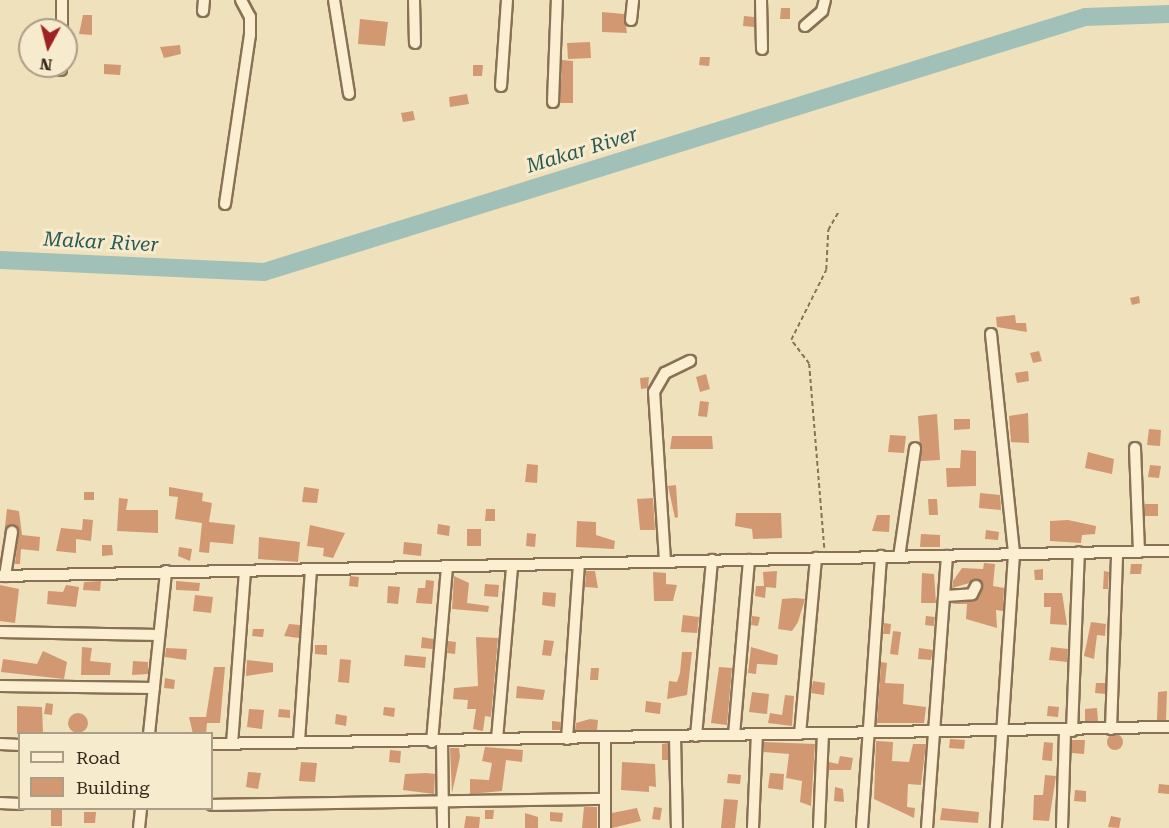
<!DOCTYPE html>
<style>
body{margin:0}
#map{position:relative;width:1169px;height:828px;overflow:hidden;background:#f0e1bd;font-family:"Roboto Serif",serif}
div>[style]{position:absolute}
.river>*{height:18px;margin:-9px;padding:0 9px;transform-origin:9px;border-radius:9px;background:#a1c1b8}
.building>*{inset:0;background:#d19871}
.round{border-radius:50%}
.path>*{height:1.5px;margin-top:-0.75px;transform-origin:0;background:repeating-linear-gradient(90deg,#897155 0 4.5px,transparent 0 7.5px)}
.roads{filter:drop-shadow(2px 0 #897155) drop-shadow(-2px 0 #897155) drop-shadow(0 2px #897155) drop-shadow(0 -2px #897155)}
.minor>*{height:10px;margin:-5px;padding:0 5px;transform-origin:5px;border-radius:5px;background:#fbeed1}
span{translate:-50% -50%;white-space:nowrap;text-align:center;line-height:1.15;-webkit-text-stroke:6px #f7ebcd;paint-order:stroke}
.water-label{font-size:20px;color:#295955;font-style:italic}
.legend{position:absolute;left:18px;top:732px;width:195px;height:78px;box-sizing:border-box;background:#f7ebcd;border:2px solid #ab9d86;margin:0;padding:8px 10px;list-style:none;font-size:18px;color:#38291b}
.legend li{display:flex;align-items:center;gap:12px;height:30px}
.legend b{width:30px;border:2px solid #ab9d86}
.north{position:absolute;left:18px;top:18px;width:60px;height:60px;box-sizing:border-box;background:#f7ebcd;border:2px solid #ab9d86;border-radius:50%;rotate:187deg;font-size:16px;font-weight:700;line-height:24px;text-align:center;color:#38291b}
.north::after{content:'';display:block;margin:auto;width:21px;height:27px;background:#9c2223;clip-path:polygon(50% 0,100% 100%,50% 72%,0 100%)}
</style>
<div id="map">
<div class="river">
<div style="left:0;top:260px;width:264px;rotate:2.6deg"></div>
<div style="left:264px;top:272px;width:860px;rotate:-17.25deg"></div>
<div style="left:1085px;top:17px;width:84px;rotate:-2deg"></div>
</div>
<div class="building">
<div style="clip-path:polygon(781px 8px,790px 8px,790px 19px,780px 19px)"></div>
<div style="clip-path:polygon(602px 12px,624px 14px,627px 33px,602px 32px)"></div>
<div style="clip-path:polygon(83px 15px,92px 15px,92px 35px,79px 34px)"></div>
<div style="clip-path:polygon(744px 16px,754px 17px,754px 27px,743px 26px)"></div>
<div style="clip-path:polygon(360px 19px,388px 22px,385px 46px,358px 44px)"></div>
<div style="clip-path:polygon(590px 42px,591px 58px,568px 59px,567px 43px)"></div>
<div style="clip-path:polygon(180px 45px,181px 54px,164px 58px,160px 47px)"></div>
<div style="clip-path:polygon(700px 57px,710px 57px,709px 66px,699px 65px)"></div>
<div style="clip-path:polygon(562px 60px,573px 61px,573px 103px,560px 103px)"></div>
<div style="clip-path:polygon(104px 64px,121px 65px,120px 75px,104px 74px)"></div>
<div style="clip-path:polygon(473px 65px,483px 65px,482px 76px,473px 76px)"></div>
<div style="clip-path:polygon(467px 94px,469px 104px,450px 107px,449px 97px)"></div>
<div style="clip-path:polygon(413px 111px,415px 120px,403px 122px,401px 113px)"></div>
<div style="clip-path:polygon(1139px 296px,1140px 303px,1132px 305px,1130px 298px)"></div>
<div style="clip-path:polygon(1015px 315px,1016px 323px,1026px 323px,1027px 332px,997px 327px,996px 317px)"></div>
<div style="clip-path:polygon(1039px 351px,1042px 361px,1033px 363px,1030px 353px)"></div>
<div style="clip-path:polygon(1028px 371px,1029px 381px,1017px 383px,1015px 373px)"></div>
<div style="clip-path:polygon(706px 374px,710px 389px,700px 392px,696px 377px)"></div>
<div style="clip-path:polygon(649px 377px,648px 388px,641px 389px,640px 378px)"></div>
<div style="clip-path:polygon(700px 401px,709px 402px,707px 417px,698px 416px)"></div>
<div style="clip-path:polygon(1028px 413px,1029px 443px,1011px 442px,1009px 416px)"></div>
<div style="clip-path:polygon(937px 414px,940px 460px,921px 461px,918px 416px)"></div>
<div style="clip-path:polygon(954px 419px,970px 419px,970px 429px,954px 430px)"></div>
<div style="clip-path:polygon(1149px 429px,1161px 430px,1160px 446px,1147px 445px)"></div>
<div style="clip-path:polygon(890px 435px,906px 436px,904px 453px,888px 452px)"></div>
<div style="clip-path:polygon(672px 436px,712px 436px,713px 449px,670px 449px)"></div>
<div style="clip-path:polygon(961px 450px,976px 451px,976px 486px,947px 487px,946px 468px,960px 468px)"></div>
<div style="clip-path:polygon(1088px 452px,1114px 459px,1112px 474px,1085px 468px)"></div>
<div style="clip-path:polygon(527px 464px,538px 465px,537px 483px,525px 482px)"></div>
<div style="clip-path:polygon(1150px 465px,1161px 466px,1159px 478px,1148px 477px)"></div>
<div style="clip-path:polygon(676px 485px,678px 517px,675px 518px,668px 486px)"></div>
<div style="clip-path:polygon(169px 487px,203px 493px,202px 501px,212px 503px,209px 522px,235px 525px,233px 544px,210px 542px,209px 553px,199px 552px,202px 523px,175px 519px,178px 497px,169px 496px)"></div>
<div style="clip-path:polygon(304px 487px,319px 489px,317px 503px,302px 502px)"></div>
<div style="clip-path:polygon(84px 492px,94px 492px,94px 500px,84px 500px)"></div>
<div style="clip-path:polygon(980px 493px,1000px 495px,1001px 510px,979px 508px)"></div>
<div style="clip-path:polygon(119px 498px,128px 499px,126px 510px,158px 510px,158px 533px,117px 531px)"></div>
<div style="clip-path:polygon(653px 498px,655px 530px,640px 530px,637px 499px)"></div>
<div style="clip-path:polygon(928px 499px,937px 499px,938px 515px,929px 515px)"></div>
<div style="clip-path:polygon(1145px 504px,1158px 504px,1158px 516px,1145px 516px)"></div>
<div style="clip-path:polygon(7px 509px,19px 511px,22px 535px,40px 537px,39px 551px,21px 549px,20px 564px,15px 564px,19px 529px,9px 525px,4px 535px)"></div>
<div style="clip-path:polygon(486px 509px,495px 509px,495px 521px,485px 521px)"></div>
<div style="clip-path:polygon(736px 513px,781px 513px,782px 538px,753px 539px,752px 529px,735px 526px)"></div>
<div style="clip-path:polygon(877px 515px,890px 515px,889px 532px,872px 531px)"></div>
<div style="clip-path:polygon(83px 519px,93px 520px,91px 541px,76px 539px,76px 553px,56px 551px,61px 528px,82px 530px)"></div>
<div style="clip-path:polygon(1068px 520px,1096px 526px,1095px 534px,1082px 535px,1081px 543px,1050px 541px,1050px 521px)"></div>
<div style="clip-path:polygon(577px 521px,596px 522px,596px 535px,615px 541px,614px 549px,576px 547px)"></div>
<div style="clip-path:polygon(438px 524px,450px 526px,449px 536px,437px 534px)"></div>
<div style="clip-path:polygon(310px 525px,345px 533px,333px 558px,323px 556px,324px 548px,307px 546px)"></div>
<div style="clip-path:polygon(467px 529px,481px 529px,481px 546px,467px 546px)"></div>
<div style="clip-path:polygon(986px 530px,999px 532px,998px 540px,985px 539px)"></div>
<div style="clip-path:polygon(527px 533px,536px 534px,535px 547px,526px 546px)"></div>
<div style="clip-path:polygon(921px 534px,940px 535px,940px 547px,920px 547px)"></div>
<div style="clip-path:polygon(259px 537px,300px 542px,298px 562px,258px 559px)"></div>
<div style="clip-path:polygon(404px 542px,422px 544px,421px 556px,403px 554px)"></div>
<div style="clip-path:polygon(102px 545px,112px 545px,113px 555px,102px 556px)"></div>
<div style="clip-path:polygon(179px 547px,192px 549px,190px 561px,178px 556px)"></div>
<div style="clip-path:polygon(984px 563px,995px 564px,993px 586px,1004px 588px,1003px 611px,996px 610px,997px 628px,966px 619px,967px 604px,951px 604px,978px 598px,980px 580px,952px 588px,953px 581px,962px 568px,983px 569px)"></div>
<div style="clip-path:polygon(1131px 564px,1142px 564px,1141px 574px,1130px 574px)"></div>
<div style="clip-path:polygon(1043px 569px,1043px 580px,1035px 580px,1034px 570px)"></div>
<div style="clip-path:polygon(586px 571px,595px 571px,598px 588px,585px 587px)"></div>
<div style="clip-path:polygon(777px 571px,776px 588px,766px 587px,765px 598px,755px 596px,756px 586px,764px 586px,763px 572px)"></div>
<div style="clip-path:polygon(1104px 571px,1109px 572px,1108px 589px,1103px 589px)"></div>
<div style="clip-path:polygon(653px 572px,666px 573px,666px 584px,677px 585px,673px 601px,654px 601px)"></div>
<div style="clip-path:polygon(922px 573px,934px 574px,936px 603px,921px 603px)"></div>
<div style="clip-path:polygon(350px 576px,359px 577px,358px 587px,349px 586px)"></div>
<div style="clip-path:polygon(454px 576px,469px 583px,467px 603px,489px 606px,488px 612px,452px 609px)"></div>
<div style="clip-path:polygon(426px 580px,434px 581px,432px 604px,416px 603px,418px 588px,425px 588px)"></div>
<div style="clip-path:polygon(101px 581px,100px 591px,83px 590px,84px 582px)"></div>
<div style="clip-path:polygon(176px 581px,200px 583px,199px 591px,176px 590px)"></div>
<div style="clip-path:polygon(485px 584px,499px 585px,498px 597px,484px 596px)"></div>
<div style="clip-path:polygon(0 585px,19px 589px,15px 623px,0 621px)"></div>
<div style="clip-path:polygon(66px 585px,79px 587px,76px 607px,47px 604px,48px 591px,63px 592px)"></div>
<div style="clip-path:polygon(388px 586px,400px 587px,398px 604px,387px 603px)"></div>
<div style="clip-path:polygon(543px 592px,556px 593px,555px 607px,542px 605px)"></div>
<div style="clip-path:polygon(1044px 593px,1062px 593px,1067px 625px,1050px 624px,1051px 607px,1044px 607px)"></div>
<div style="clip-path:polygon(195px 595px,213px 597px,211px 613px,193px 611px)"></div>
<div style="clip-path:polygon(795px 598px,805px 599px,798px 622px,792px 631px,778px 629px,782px 599px)"></div>
<div style="clip-path:polygon(683px 615px,699px 617px,697px 633px,681px 632px)"></div>
<div style="clip-path:polygon(752px 616px,760px 617px,758px 626px,751px 625px)"></div>
<div style="clip-path:polygon(926px 616px,935px 617px,934px 626px,925px 625px)"></div>
<div style="clip-path:polygon(1091px 622px,1106px 624px,1105px 636px,1097px 635px,1094px 659px,1084px 656px)"></div>
<div style="clip-path:polygon(884px 623px,891px 624px,890px 634px,883px 634px)"></div>
<div style="clip-path:polygon(289px 624px,300px 625px,299px 638px,284px 636px)"></div>
<div style="clip-path:polygon(253px 629px,264px 629px,263px 637px,252px 636px)"></div>
<div style="clip-path:polygon(893px 631px,901px 632px,898px 655px,890px 654px)"></div>
<div style="clip-path:polygon(422px 637px,433px 639px,433px 649px,421px 648px)"></div>
<div style="clip-path:polygon(476px 637px,498px 638px,491px 717px,485px 716px,483px 731px,473px 729px,476px 709px,467px 709px,468px 700px,453px 699px,454px 688px,478px 686px)"></div>
<div style="clip-path:polygon(544px 640px,554px 641px,551px 656px,542px 655px)"></div>
<div style="clip-path:polygon(448px 641px,456px 642px,455px 654px,447px 653px)"></div>
<div style="clip-path:polygon(315px 645px,327px 645px,327px 655px,315px 654px)"></div>
<div style="clip-path:polygon(82px 647px,92px 648px,90px 661px,111px 663px,110px 675px,81px 675px)"></div>
<div style="clip-path:polygon(751px 647px,778px 655px,777px 665px,757px 664px,756px 674px,748px 673px)"></div>
<div style="clip-path:polygon(1051px 647px,1068px 649px,1067px 662px,1049px 660px)"></div>
<div style="clip-path:polygon(166px 648px,187px 649px,186px 660px,165px 657px)"></div>
<div style="clip-path:polygon(919px 648px,933px 650px,931px 660px,918px 659px)"></div>
<div style="clip-path:polygon(43px 651px,67px 662px,64px 679px,1px 672px,3px 659px,37px 664px)"></div>
<div style="clip-path:polygon(682px 652px,692px 652px,687px 695px,667px 699px,669px 681px,677px 682px,680px 673px)"></div>
<div style="clip-path:polygon(405px 655px,426px 657px,425px 668px,404px 666px)"></div>
<div style="clip-path:polygon(340px 659px,351px 660px,349px 683px,338px 682px)"></div>
<div style="clip-path:polygon(247px 660px,273px 663px,273px 672px,246px 676px)"></div>
<div style="clip-path:polygon(133px 661px,148px 662px,148px 674px,132px 675px)"></div>
<div style="clip-path:polygon(881px 662px,887px 663px,885px 683px,904px 684px,903px 704px,926px 707px,924px 723px,877px 723px)"></div>
<div style="clip-path:polygon(214px 667px,225px 667px,220px 723px,207px 723px,206px 734px,193px 734px,189px 717px,206px 717px)"></div>
<div style="clip-path:polygon(719px 667px,732px 668px,727px 725px,711px 723px)"></div>
<div style="clip-path:polygon(591px 668px,599px 668px,598px 680px,590px 680px)"></div>
<div style="clip-path:polygon(165px 678px,175px 680px,174px 689px,164px 688px)"></div>
<div style="clip-path:polygon(813px 681px,825px 683px,824px 695px,811px 693px)"></div>
<div style="clip-path:polygon(1096px 683px,1105px 683px,1105px 694px,1095px 693px)"></div>
<div style="clip-path:polygon(517px 686px,545px 690px,543px 700px,516px 698px)"></div>
<div style="clip-path:polygon(1167px 691px,1166px 720px,1157px 720px,1158px 692px)"></div>
<div style="clip-path:polygon(752px 692px,769px 694px,767px 714px,749px 712px)"></div>
<div style="clip-path:polygon(785px 695px,794px 696px,792px 726px,768px 723px,770px 713px,782px 715px)"></div>
<div style="clip-path:polygon(646px 701px,661px 703px,660px 714px,645px 712px)"></div>
<div style="clip-path:polygon(46px 703px,53px 704px,52px 715px,44px 714px)"></div>
<div style="clip-path:polygon(17px 706px,42px 707px,43px 733px,17px 734px)"></div>
<div style="clip-path:polygon(1048px 706px,1059px 707px,1058px 717px,1047px 716px)"></div>
<div style="clip-path:polygon(384px 707px,395px 708px,394px 717px,383px 715px)"></div>
<div style="clip-path:polygon(1097px 708px,1098px 721px,1085px 721px,1085px 709px)"></div>
<div style="clip-path:polygon(249px 709px,264px 710px,262px 729px,247px 727px)"></div>
<div style="clip-path:polygon(279px 709px,290px 710px,290px 718px,278px 717px)"></div>
<div class="round" style="left:68px;top:713px;width:20px;height:20px"></div>
<div style="clip-path:polygon(336px 714px,347px 716px,346px 726px,335px 724px)"></div>
<div style="clip-path:polygon(590px 719px,598px 720px,597px 730px,575px 730px,576px 723px)"></div>
<div style="clip-path:polygon(552px 721px,561px 722px,560px 730px,552px 730px)"></div>
<div class="round" style="left:1107px;top:734px;width:16px;height:16px"></div>
<div style="clip-path:polygon(950px 739px,965px 740px,964px 749px,949px 748px)"></div>
<div style="clip-path:polygon(1072px 740px,1085px 740px,1084px 754px,1072px 753px)"></div>
<div style="clip-path:polygon(876px 741px,893px 742px,892px 761px,909px 762px,913px 744px,926px 744px,921px 785px,908px 784px,907px 807px,915px 808px,914px 818px,874px 799px)"></div>
<div style="clip-path:polygon(764px 742px,815px 744px,811px 806px,800px 802px,802px 781px,786px 778px,789px 754px,764px 752px)"></div>
<div style="clip-path:polygon(1044px 742px,1053px 743px,1052px 761px,1042px 760px)"></div>
<div style="clip-path:polygon(668px 743px,668px 760px,662px 760px,662px 744px)"></div>
<div style="clip-path:polygon(485px 747px,523px 750px,522px 762px,506px 760px,502px 791px,470px 794px,470px 779px,489px 780px,492px 763px,482px 761px)"></div>
<div style="clip-path:polygon(450px 748px,459px 748px,460px 757px,452px 793px)"></div>
<div style="clip-path:polygon(390px 750px,401px 751px,400px 763px,389px 762px)"></div>
<div style="clip-path:polygon(840px 756px,853px 758px,851px 770px,829px 770px,829px 762px,838px 764px)"></div>
<div style="clip-path:polygon(301px 762px,317px 763px,315px 782px,299px 781px)"></div>
<div style="clip-path:polygon(622px 762px,655px 764px,656px 787px,649px 786px,649px 792px,621px 790px)"></div>
<div style="clip-path:polygon(248px 772px,261px 773px,258px 789px,246px 787px)"></div>
<div style="clip-path:polygon(426px 773px,435px 774px,434px 794px,403px 790px,405px 774px)"></div>
<div style="clip-path:polygon(770px 773px,784px 774px,783px 790px,768px 788px)"></div>
<div style="clip-path:polygon(728px 774px,741px 775px,740px 784px,727px 783px)"></div>
<div style="clip-path:polygon(1045px 775px,1056px 776px,1049px 821px,1033px 820px,1034px 795px,1043px 795px)"></div>
<div style="clip-path:polygon(1159px 784px,1169px 785px,1169px 794px,1158px 793px)"></div>
<div style="clip-path:polygon(835px 787px,843px 789px,844px 802px,834px 801px)"></div>
<div style="clip-path:polygon(1075px 790px,1086px 791px,1086px 802px,1074px 801px)"></div>
<div style="clip-path:polygon(724px 799px,738px 800px,735px 828px,721px 828px)"></div>
<div style="clip-path:polygon(584px 807px,597px 807px,597px 828px,582px 828px)"></div>
<div style="clip-path:polygon(654px 807px,662px 808px,660px 820px,652px 819px)"></div>
<div style="clip-path:polygon(637px 808px,641px 821px,612px 828px,612px 813px)"></div>
<div style="clip-path:polygon(942px 808px,979px 812px,978px 823px,940px 820px)"></div>
<div style="clip-path:polygon(51px 809px,62px 810px,62px 826px,51px 826px)"></div>
<div style="clip-path:polygon(485px 810px,494px 810px,493px 819px,485px 819px)"></div>
<div style="clip-path:polygon(84px 812px,96px 812px,95px 823px,84px 823px)"></div>
<div style="clip-path:polygon(550px 812px,563px 813px,562px 822px,550px 821px)"></div>
<div style="clip-path:polygon(525px 813px,538px 817px,538px 828px,525px 828px)"></div>
<div style="clip-path:polygon(466px 816px,480px 817px,479px 828px,464px 828px)"></div>
<div style="clip-path:polygon(1111px 816px,1121px 818px,1119px 828px,1108px 827px)"></div>
</div>
<div class="path">
<div style="left:824px;top:548px;width:185px;rotate:-94.7deg"></div>
<div style="left:809px;top:364px;width:30px;rotate:-127deg"></div>
<div style="left:791px;top:340px;width:78px;rotate:-63.4deg"></div>
<div style="left:826px;top:270px;width:40px;rotate:-87.1deg"></div>
<div style="left:828px;top:230px;width:20px;rotate:-60deg"></div>
</div>
<div class="roads">
<div class="minor">
<div style="left:334px;top:0;width:95px;rotate:80.9deg"></div>
<div style="left:414px;top:0;width:43px;rotate:88.7deg"></div>
<div style="left:761px;top:0;width:49px;rotate:88.8deg"></div>
<div style="left:203px;top:11px;width:11px;rotate:-85deg"></div>
<div style="left:631px;top:20px;width:20px;rotate:-84deg"></div>
<div style="left:805px;top:26px;width:23px;rotate:-41deg"></div>
<div style="left:822px;top:11px;width:11px;rotate:-75deg"></div>
<div style="left:62px;top:30px;width:30px;rotate:-90deg"></div>
<div style="left:61px;top:70px;width:4px;rotate:-90deg"></div>
<div style="left:501px;top:86px;width:86px;rotate:-86deg"></div>
<div style="left:553px;top:102px;width:102px;rotate:-87.8deg"></div>
<div style="left:225px;top:204px;width:171px;rotate:-81.6deg"></div>
<div style="left:250px;top:35px;width:18px;rotate:-90deg"></div>
<div style="left:250px;top:17px;width:19px;rotate:-118deg"></div>
<div style="left:991px;top:334px;width:221px;rotate:84deg"></div>
<div style="left:1014px;top:554px;width:275px;rotate:93.8deg"></div>
<div style="left:1135px;top:448px;width:104px;rotate:87.8deg"></div>
<div style="left:899px;top:557px;width:110px;rotate:-81.6deg"></div>
<div style="left:665px;top:561px;width:169px;rotate:-93.7deg"></div>
<div style="left:654px;top:392px;width:22px;rotate:-60deg"></div>
<div style="left:665px;top:373px;width:28px;rotate:-26deg"></div>
<div style="left:0;top:576px;width:1169px;rotate:-1.23deg"></div>
<div style="left:5px;top:576px;width:45px;rotate:-81deg"></div>
<div style="left:946px;top:596px;width:26px;rotate:-4deg"></div>
<div style="left:972px;top:594px;width:9px;rotate:-63deg"></div>
<div style="left:0;top:632px;width:159px;rotate:1.1deg"></div>
<div style="left:0;top:686px;width:154px;rotate:0.7deg"></div>
<div style="left:1111px;top:729px;width:176px;rotate:-88deg"></div>
<div style="left:1072px;top:731px;width:179px;rotate:-87.8deg"></div>
<div style="left:149px;top:734px;width:164px;rotate:-84deg"></div>
<div style="left:800px;top:734px;width:177px;rotate:-84.8deg"></div>
<div style="left:734px;top:735px;width:176px;rotate:-85.1deg"></div>
<div style="left:675px;top:736px;width:92px;rotate:88.8deg"></div>
<div style="left:696px;top:736px;width:177px;rotate:-84.8deg"></div>
<div style="left:605px;top:738px;width:90px;rotate:90deg"></div>
<div style="left:497px;top:739px;width:174px;rotate:-85deg"></div>
<div style="left:567px;top:739px;width:175px;rotate:-86.1deg"></div>
<div style="left:299px;top:741px;width:172px;rotate:-86deg"></div>
<div style="left:442px;top:741px;width:87px;rotate:89.3deg"></div>
<div style="left:432px;top:742px;width:175px;rotate:-85.1deg"></div>
<div style="left:0;top:744px;width:20px;rotate:3deg"></div>
<div style="left:212px;top:744px;width:957px;rotate:-1.02deg"></div>
<div style="left:232px;top:744px;width:172px;rotate:-85.7deg"></div>
<div style="left:0;top:803px;width:20px;rotate:3deg"></div>
<div style="left:212px;top:805px;width:393px;rotate:-0.9deg"></div>
<div style="left:139px;top:828px;width:20px;rotate:-84deg"></div>
<div style="left:753px;top:828px;width:94px;rotate:-87.6deg"></div>
<div style="left:819px;top:828px;width:94px;rotate:-87.6deg"></div>
<div style="left:862px;top:828px;width:273px;rotate:-86deg"></div>
<div style="left:927px;top:828px;width:273px;rotate:-85.8deg"></div>
<div style="left:1062px;top:828px;width:98px;rotate:-88.2deg"></div>
</div>
</div>
<div class="water-label">
<span style="left:582px;top:150px;rotate:-17deg">Makar River</span>
<span style="left:101px;top:242px;rotate:3deg">Makar River</span>
</div>
<ul class="legend">
<li><b style="height:8px;background:#fbeed1"></b>Road</li>
<li><b style="height:16px;background:#d19871"></b>Building</li>
</ul>
<div class="north">N</div>
</div>
